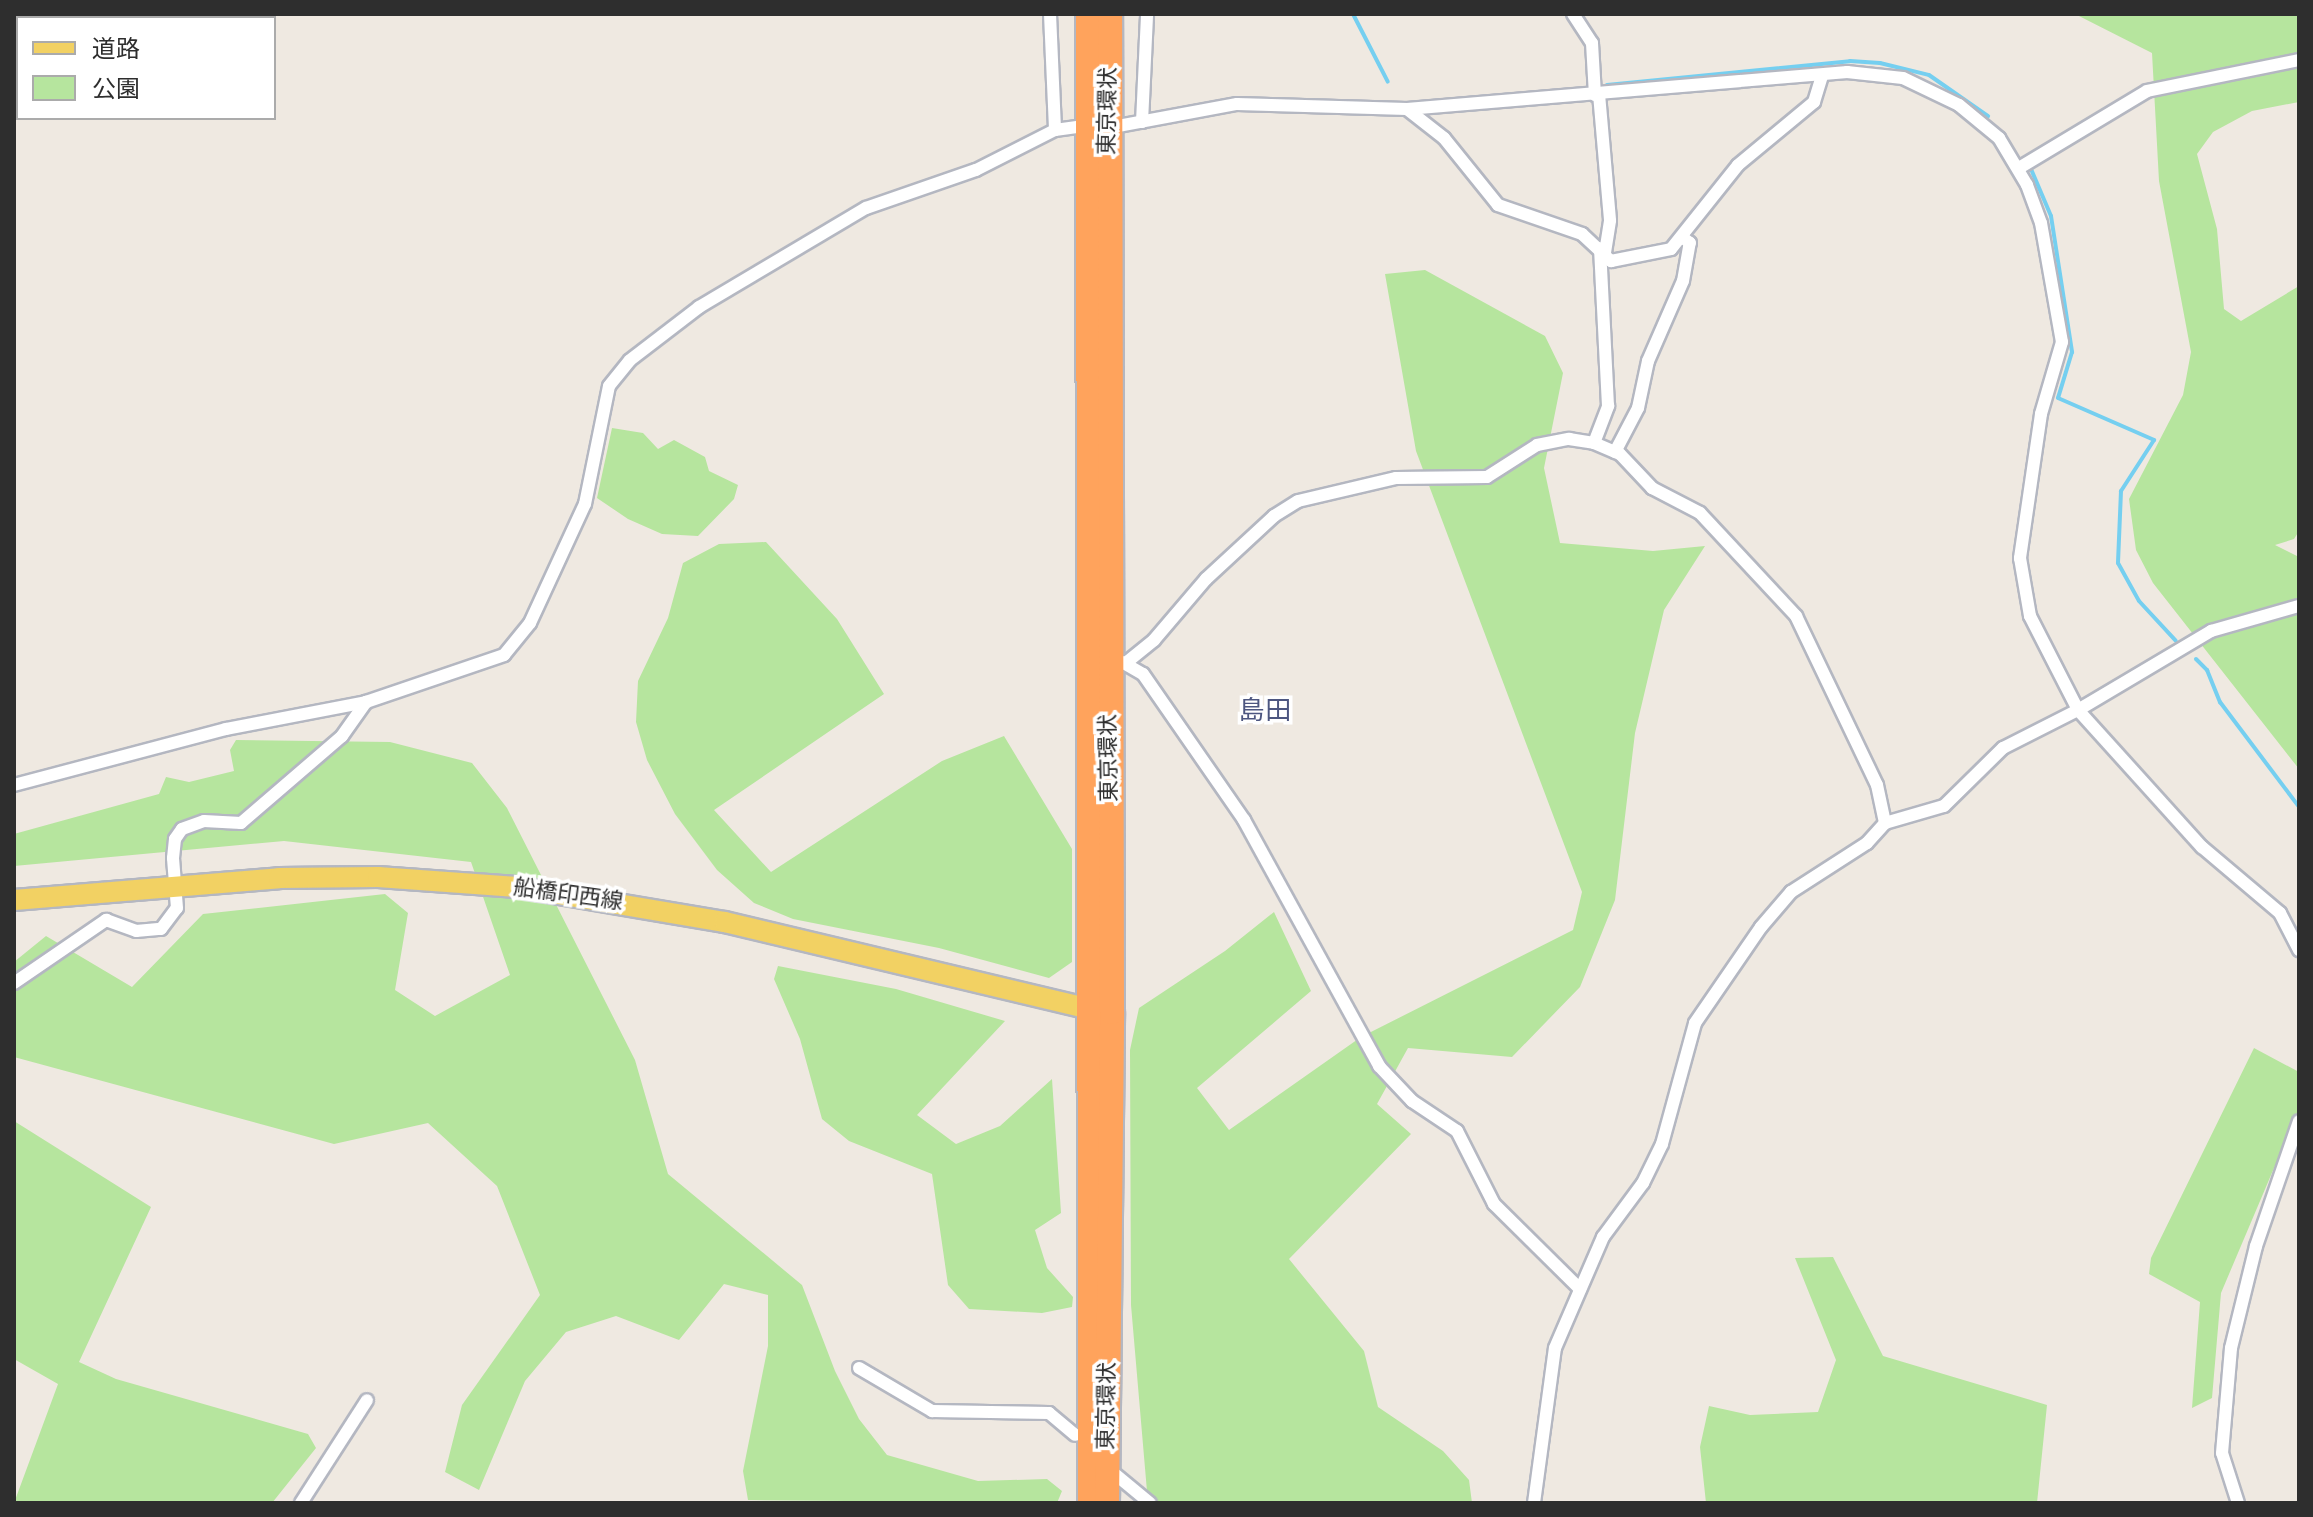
<!DOCTYPE html>
<meta charset="utf-8">
<style>
body{margin:0}
#map{position:relative;width:2313px;height:1517px;overflow:hidden;background:#efe9e1;font-family:"Source Sans 3","Noto Sans JP",sans-serif}
div>[style]{position:absolute}
.green>*{inset:0;background:#b6e59e}
.stream>*{height:4px;margin:-2px;padding:0 2px;transform-origin:2px;border-radius:2px;background:#75cff0}
.roads{filter:drop-shadow(2px 0 #b4b7c1) drop-shadow(-2px 0 #b4b7c1) drop-shadow(0 2px #b4b7c1) drop-shadow(0 -2px #b4b7c1)}
.street>*{height:12px;margin:-6px;padding:0 6px;transform-origin:6px;border-radius:6px;background:#fff}
.primary>*{height:20px;margin:-10px;padding:0 10px;transform-origin:10px;border-radius:10px;background:#f2d163}
.highway>*{height:24px;margin:-12px;padding:0 12px;transform-origin:12px;border-radius:12px;background:#ffa35c}
span{translate:-50% -50%;white-space:nowrap;text-align:center;line-height:1.15;-webkit-text-stroke:7px #fff;paint-order:stroke}
.street-label{font-size:22px;color:#2e2e2e}
.quarter-label{font-size:26px;color:#4d5680}
.frame{position:absolute;inset:0;border:16px solid #2e2e2e;pointer-events:none}
.legend{position:absolute;left:16px;top:16px;width:260px;height:104px;box-sizing:border-box;background:#fff;border:2px solid #ababab;margin:0;padding:10px 14px;list-style:none;font-size:24px;color:#2e2e2e}
.legend li{display:flex;align-items:center;gap:16px;height:40px}
.legend b{width:40px;border:2px solid #ababab}
</style>
<div id="map">
<div class="green">
<div style="clip-path:polygon(2075px 14px,2299px 14px,2299px 102px,2252px 111px,2213px 132px,2197px 154px,2217px 229px,2224px 309px,2241px 321px,2299px 286px,2299px 531px,2294px 539px,2275px 545px,2299px 557px,2299px 769px,2153px 583px,2136px 550px,2129px 499px,2183px 395px,2191px 352px,2159px 181px,2152px 53px)"></div>
<div style="clip-path:polygon(1425px 270px,1545px 336px,1563px 373px,1544px 468px,1560px 543px,1653px 551px,1705px 546px,1664px 610px,1635px 733px,1615px 900px,1580px 987px,1512px 1057px,1408px 1048px,1377px 1104px,1411px 1134px,1289px 1259px,1364px 1351px,1378px 1407px,1443px 1451px,1469px 1480px,1472px 1503px,1148px 1503px,1131px 1305px,1130px 1050px,1139px 1008px,1225px 951px,1274px 912px,1311px 991px,1197px 1088px,1229px 1130px,1361px 1037px,1573px 930px,1582px 892px,1416px 451px,1385px 274px)"></div>
<div style="clip-path:polygon(612px 428px,643px 433px,658px 449px,674px 440px,705px 457px,709px 471px,738px 485px,734px 499px,698px 536px,662px 534px,628px 519px,597px 498px)"></div>
<div style="clip-path:polygon(766px 542px,837px 619px,884px 694px,714px 810px,771px 872px,942px 761px,1004px 736px,1072px 849px,1072px 962px,1049px 978px,939px 948px,793px 919px,754px 903px,717px 870px,675px 814px,647px 760px,636px 722px,638px 681px,668px 618px,683px 563px,719px 544px)"></div>
<div style="clip-path:polygon(236px 740px,390px 742px,472px 763px,507px 808px,635px 1060px,668px 1174px,802px 1285px,835px 1371px,859px 1419px,887px 1455px,978px 1481px,1047px 1479px,1062px 1491px,1057px 1503px,748px 1500px,743px 1471px,768px 1346px,768px 1295px,724px 1284px,679px 1340px,616px 1316px,566px 1332px,525px 1381px,479px 1490px,445px 1472px,462px 1405px,540px 1295px,497px 1186px,428px 1123px,334px 1144px,14px 1057px,14px 962px,46px 936px,132px 987px,203px 914px,385px 894px,408px 913px,395px 990px,435px 1016px,510px 975px,471px 862px,284px 841px,14px 866px,14px 834px,159px 794px,166px 777px,189px 782px,234px 771px,230px 750px)"></div>
<div style="clip-path:polygon(778px 966px,896px 989px,1005px 1021px,917px 1115px,956px 1144px,1000px 1126px,1052px 1079px,1061px 1213px,1035px 1230px,1047px 1268px,1073px 1297px,1072px 1307px,1042px 1313px,969px 1309px,948px 1285px,932px 1174px,849px 1141px,822px 1119px,800px 1039px,774px 979px)"></div>
<div style="clip-path:polygon(2254px 1048px,2299px 1072px,2299px 1109px,2221px 1293px,2212px 1398px,2192px 1408px,2200px 1302px,2149px 1274px,2151px 1258px)"></div>
<div style="clip-path:polygon(14px 1121px,151px 1207px,79px 1362px,116px 1379px,308px 1434px,316px 1448px,272px 1503px,14px 1503px,58px 1384px,14px 1359px)"></div>
<div style="clip-path:polygon(1833px 1257px,1883px 1356px,2047px 1405px,2037px 1503px,1706px 1503px,1700px 1447px,1709px 1406px,1750px 1415px,1818px 1412px,1836px 1360px,1795px 1258px)"></div>
</div>
<div class="stream">
<div style="left:1353px;top:14px;width:76px;rotate:62.8deg"></div>
<div style="left:1607px;top:85px;width:244px;rotate:-5.6deg"></div>
<div style="left:1850px;top:61px;width:30px;rotate:4deg"></div>
<div style="left:1880px;top:63px;width:50px;rotate:13.8deg"></div>
<div style="left:1929px;top:75px;width:72px;rotate:34.8deg"></div>
<div style="left:2031px;top:169px;width:51px;rotate:66.9deg"></div>
<div style="left:2051px;top:216px;width:138px;rotate:81.2deg"></div>
<div style="left:2072px;top:352px;width:48px;rotate:106.9deg"></div>
<div style="left:2058px;top:398px;width:105px;rotate:23.6deg"></div>
<div style="left:2154px;top:440px;width:61px;rotate:122.9deg"></div>
<div style="left:2121px;top:491px;width:72px;rotate:92.4deg"></div>
<div style="left:2118px;top:563px;width:43px;rotate:61.1deg"></div>
<div style="left:2139px;top:601px;width:54px;rotate:47.2deg"></div>
<div style="left:2196px;top:659px;width:16px;rotate:45deg"></div>
<div style="left:2207px;top:670px;width:35px;rotate:68deg"></div>
<div style="left:2220px;top:702px;width:131px;rotate:53deg"></div>
</div>
<div class="roads">
<div class="street">
<div style="left:1050px;top:14px;width:116px;rotate:87.5deg"></div>
<div style="left:1573px;top:14px;width:35px;rotate:57deg"></div>
<div style="left:1592px;top:43px;width:52px;rotate:86.7deg"></div>
<div style="left:1599px;top:94px;width:127px;rotate:85deg"></div>
<div style="left:1610px;top:221px;width:33px;rotate:99deg"></div>
<div style="left:1407px;top:109px;width:47px;rotate:38.1deg"></div>
<div style="left:1444px;top:138px;width:86px;rotate:51.1deg"></div>
<div style="left:1498px;top:205px;width:89px;rotate:19deg"></div>
<div style="left:1582px;top:234px;width:40px;rotate:43deg"></div>
<div style="left:1611px;top:261px;width:61px;rotate:-11.3deg"></div>
<div style="left:1671px;top:249px;width:107px;rotate:-51.4deg"></div>
<div style="left:1738px;top:165px;width:99px;rotate:-39.7deg"></div>
<div style="left:1814px;top:102px;width:28px;rotate:-73deg"></div>
<div style="left:1142px;top:122px;width:108px;rotate:-87.3deg"></div>
<div style="left:1118px;top:126px;width:121px;rotate:-10.5deg"></div>
<div style="left:1237px;top:104px;width:170px;rotate:1.7deg"></div>
<div style="left:1407px;top:109px;width:442px;rotate:-4.8deg"></div>
<div style="left:1847px;top:72px;width:56px;rotate:6.1deg"></div>
<div style="left:1903px;top:78px;width:62px;rotate:25.7deg"></div>
<div style="left:1959px;top:105px;width:52px;rotate:39.5deg"></div>
<div style="left:1999px;top:138px;width:55px;rotate:59.2deg"></div>
<div style="left:2027px;top:185px;width:40px;rotate:69.8deg"></div>
<div style="left:2041px;top:223px;width:121px;rotate:80deg"></div>
<div style="left:2062px;top:342px;width:75px;rotate:106.3deg"></div>
<div style="left:2041px;top:414px;width:146px;rotate:98.3deg"></div>
<div style="left:2020px;top:558px;width:59px;rotate:80.2deg"></div>
<div style="left:2030px;top:616px;width:106px;rotate:62.9deg"></div>
<div style="left:2078px;top:710px;width:185px;rotate:47.9deg"></div>
<div style="left:2202px;top:847px;width:102px;rotate:40.2deg"></div>
<div style="left:2280px;top:913px;width:42px;rotate:62.8deg"></div>
<div style="left:2019px;top:168px;width:149px;rotate:-31deg"></div>
<div style="left:2147px;top:91px;width:155px;rotate:-11.5deg"></div>
<div style="left:1594px;top:443px;width:40px;rotate:-69deg"></div>
<div style="left:1608px;top:406px;width:158px;rotate:-92.9deg"></div>
<div style="left:1615px;top:452px;width:50px;rotate:-62.4deg"></div>
<div style="left:1638px;top:408px;width:48px;rotate:-78deg"></div>
<div style="left:1648px;top:361px;width:87px;rotate:-66.4deg"></div>
<div style="left:1683px;top:281px;width:39px;rotate:-80deg"></div>
<div style="left:1690px;top:243px;width:9px;rotate:-144deg"></div>
<div style="left:1122px;top:662px;width:24px;rotate:30deg"></div>
<div style="left:1143px;top:674px;width:178px;rotate:55.3deg"></div>
<div style="left:1244px;top:820px;width:281px;rotate:61.2deg"></div>
<div style="left:1379px;top:1066px;width:48px;rotate:46.7deg"></div>
<div style="left:1412px;top:1101px;width:54px;rotate:33.7deg"></div>
<div style="left:1457px;top:1131px;width:82px;rotate:63.1deg"></div>
<div style="left:1494px;top:1204px;width:121px;rotate:44.7deg"></div>
<div style="left:1127px;top:662px;width:35px;rotate:-39deg"></div>
<div style="left:1154px;top:640px;width:80px;rotate:-49.6deg"></div>
<div style="left:1206px;top:579px;width:93px;rotate:-42.8deg"></div>
<div style="left:1274px;top:516px;width:28px;rotate:-32deg"></div>
<div style="left:1298px;top:501px;width:101px;rotate:-13.2deg"></div>
<div style="left:1396px;top:478px;width:91px;rotate:-0.6deg"></div>
<div style="left:1487px;top:477px;width:59px;rotate:-32.6deg"></div>
<div style="left:1537px;top:445px;width:33px;rotate:-11deg"></div>
<div style="left:1569px;top:439px;width:25px;rotate:9deg"></div>
<div style="left:1594px;top:443px;width:28px;rotate:23deg"></div>
<div style="left:1620px;top:454px;width:47px;rotate:46.7deg"></div>
<div style="left:1652px;top:488px;width:54px;rotate:27.5deg"></div>
<div style="left:1700px;top:513px;width:141px;rotate:47deg"></div>
<div style="left:1796px;top:616px;width:187px;rotate:64.4deg"></div>
<div style="left:1877px;top:785px;width:39px;rotate:78deg"></div>
<div style="left:14px;top:785px;width:219px;rotate:-14.8deg"></div>
<div style="left:226px;top:729px;width:143px;rotate:-10.9deg"></div>
<div style="left:366px;top:702px;width:146px;rotate:-18.8deg"></div>
<div style="left:504px;top:655px;width:41px;rotate:-50.9deg"></div>
<div style="left:530px;top:623px;width:131px;rotate:-65.2deg"></div>
<div style="left:585px;top:504px;width:120px;rotate:-78.5deg"></div>
<div style="left:609px;top:386px;width:33px;rotate:-51deg"></div>
<div style="left:630px;top:360px;width:87px;rotate:-37.5deg"></div>
<div style="left:699px;top:307px;width:194px;rotate:-30.7deg"></div>
<div style="left:866px;top:208px;width:116px;rotate:-19.1deg"></div>
<div style="left:976px;top:170px;width:89px;rotate:-26.9deg"></div>
<div style="left:1055px;top:130px;width:22px;rotate:-8deg"></div>
<div style="left:14px;top:983px;width:112px;rotate:-34.4deg"></div>
<div style="left:106px;top:920px;width:32px;rotate:20deg"></div>
<div style="left:136px;top:931px;width:25px;rotate:-5deg"></div>
<div style="left:161px;top:929px;width:26px;rotate:-53deg"></div>
<div style="left:177px;top:908px;width:50px;rotate:-94.6deg"></div>
<div style="left:173px;top:858px;width:19px;rotate:-84deg"></div>
<div style="left:175px;top:839px;width:12px;rotate:-55deg"></div>
<div style="left:182px;top:829px;width:23px;rotate:-20deg"></div>
<div style="left:204px;top:821px;width:37px;rotate:3deg"></div>
<div style="left:241px;top:823px;width:133px;rotate:-40.7deg"></div>
<div style="left:342px;top:736px;width:42px;rotate:-54.8deg"></div>
<div style="left:859px;top:1368px;width:85px;rotate:30.5deg"></div>
<div style="left:932px;top:1411px;width:117px;rotate:1deg"></div>
<div style="left:1049px;top:1413px;width:34px;rotate:40deg"></div>
<div style="left:1116px;top:1475px;width:44px;rotate:39.5deg"></div>
<div style="left:301px;top:1503px;width:122px;rotate:-57.3deg"></div>
<div style="left:1534px;top:1503px;width:156px;rotate:-82.3deg"></div>
<div style="left:1555px;top:1348px;width:121px;rotate:-66.6deg"></div>
<div style="left:1603px;top:1237px;width:67px;rotate:-53.5deg"></div>
<div style="left:1643px;top:1183px;width:43px;rotate:-64deg"></div>
<div style="left:1662px;top:1144px;width:125px;rotate:-74.7deg"></div>
<div style="left:1695px;top:1023px;width:116px;rotate:-55.5deg"></div>
<div style="left:1761px;top:927px;width:46px;rotate:-49.4deg"></div>
<div style="left:1791px;top:892px;width:90px;rotate:-32.8deg"></div>
<div style="left:1867px;top:843px;width:27px;rotate:-48deg"></div>
<div style="left:1885px;top:823px;width:61px;rotate:-16.1deg"></div>
<div style="left:1944px;top:806px;width:83px;rotate:-44.5deg"></div>
<div style="left:2003px;top:748px;width:84px;rotate:-26.9deg"></div>
<div style="left:2078px;top:710px;width:155px;rotate:-30.7deg"></div>
<div style="left:2211px;top:631px;width:91px;rotate:-15.9deg"></div>
<div style="left:2238px;top:1503px;width:52px;rotate:-107.7deg"></div>
<div style="left:2222px;top:1453px;width:105px;rotate:-85.1deg"></div>
<div style="left:2231px;top:1348px;width:105px;rotate:-76.2deg"></div>
<div style="left:2256px;top:1246px;width:132px;rotate:-71deg"></div>
</div>
<div class="primary">
<div style="left:14px;top:900px;width:266px;rotate:-4.7deg"></div>
<div style="left:279px;top:878px;width:99px;rotate:-0.6deg"></div>
<div style="left:378px;top:877px;width:139px;rotate:4.1deg"></div>
<div style="left:517px;top:887px;width:211px;rotate:9.6deg"></div>
<div style="left:725px;top:922px;width:389px;rotate:13.4deg"></div>
</div>
<div class="highway">
<div style="left:1088px;top:14px;width:1489px;rotate:89.92deg"></div>
<div style="left:1107px;top:1503px;width:491px;rotate:-89.4deg"></div>
<div style="left:1112px;top:1012px;width:998px;rotate:-90.11deg"></div>
</div>
</div>
<div class="street-label">
<span style="left:1108px;top:111px;rotate:-89deg">東京環状</span>
<span style="left:1109px;top:758px;rotate:-91deg">東京環状</span>
<span style="left:568px;top:895px;rotate:8deg">船橋印西線</span>
<span style="left:1107px;top:1406px;rotate:-89deg">東京環状</span>
</div>
<div class="quarter-label">
<span style="left:1265px;top:711px">島田</span>
</div>
<div class="frame"></div>
<ul class="legend">
<li><b style="height:10px;background:#f2d163"></b>道路</li>
<li><b style="height:22px;background:#b6e59e"></b>公園</li>
</ul>
</div>
